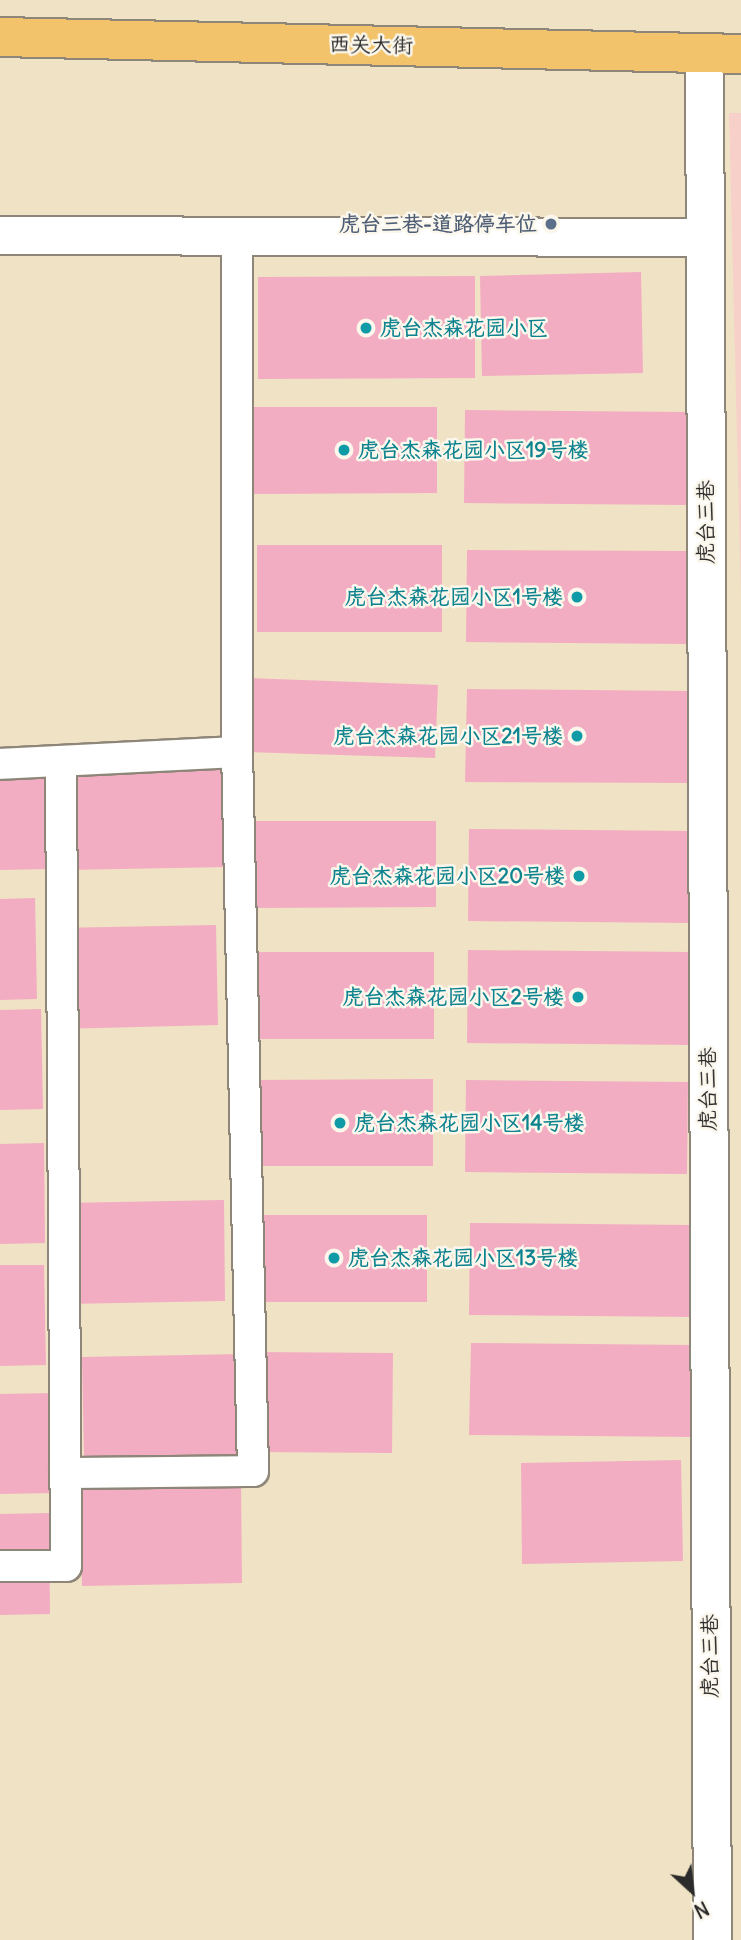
<!DOCTYPE html>
<meta charset="utf-8">
<style>
body{margin:0}
#map{position:relative;width:741px;height:1940px;overflow:hidden;background:#f0e2c4;font-family:Delius,"LXGW WenKai TC",sans-serif}
div>[style]{position:absolute}
.built>*{inset:0;background:#f7d0ca}
.building>*{inset:0;background:#f2adc2}
.roads{filter:drop-shadow(2px 0 #8e8678) drop-shadow(-2px 0 #8e8678) drop-shadow(0 2px #8e8678) drop-shadow(0 -2px #8e8678)}
.minor>*{height:30px;margin:-15px;padding:0 15px;transform-origin:15px;border-radius:15px;background:#fff}
.tertiary>*{height:37px;margin:-18.5px;padding:0 18.5px;transform-origin:18.5px;border-radius:18.5px;background:#fff}
.primary>*{height:38px;margin:-19px;padding:0 19px;transform-origin:19px;border-radius:19px;background:#f2c36a}
.dots>*{width:19px;height:19px;translate:-50% -50%;box-sizing:border-box;border:4px solid #fbf7ec;border-radius:50%}
span{translate:-50% -50%;white-space:nowrap;text-align:center;line-height:1.15;-webkit-text-stroke:5px #fbf7ec;paint-order:stroke}
.street-label{font-size:21px;color:#2b2b2b}
.service-label{font-size:21px;color:#4e5e75;font-weight:700}
.right{translate:-100% -50%;text-align:right}
.culture-label{font-size:21px;color:#0d838f;font-weight:700}
.left{translate:0 -50%;text-align:left}
.north{position:absolute;left:657px;top:1856px;width:70px;height:70px;-webkit-text-stroke:5px #fbf7ec;paint-order:stroke;rotate:153deg;font-size:19px;font-weight:700;line-height:28px;text-align:center;color:#2b2b2b}
.north::after{content:'';display:block;margin:auto;width:24px;height:32px;background:#2b2b2b;clip-path:polygon(50% 0,100% 100%,50% 72%,0 100%)}
</style>
<div id="map">
<div class="built">
<div style="clip-path:polygon(729px 113px,741px 113px,741px 596px)"></div>
</div>
<div class="building">
<div style="clip-path:polygon(641px 272px,643px 373px,482px 376px,480px 276px)"></div>
<div style="clip-path:polygon(475px 276px,475px 378px,258px 379px,258px 277px)"></div>
<div style="clip-path:polygon(252px 407px,437px 407px,437px 493px,251px 494px)"></div>
<div style="clip-path:polygon(465px 410px,687px 412px,686px 505px,464px 503px)"></div>
<div style="clip-path:polygon(257px 545px,442px 545px,442px 632px,257px 632px)"></div>
<div style="clip-path:polygon(467px 550px,689px 551px,688px 644px,466px 642px)"></div>
<div style="clip-path:polygon(249px 678px,438px 685px,435px 758px,246px 752px)"></div>
<div style="clip-path:polygon(467px 689px,689px 691px,688px 783px,465px 782px)"></div>
<div style="clip-path:polygon(226px 766px,228px 867px,67px 870px,65px 769px)"></div>
<div style="clip-path:polygon(48px 768px,49px 869px,0 870px,0 769px)"></div>
<div style="clip-path:polygon(251px 821px,436px 821px,436px 907px,251px 908px)"></div>
<div style="clip-path:polygon(469px 829px,691px 831px,690px 923px,468px 921px)"></div>
<div style="clip-path:polygon(35px 898px,37px 999px,0 1000px,0 899px)"></div>
<div style="clip-path:polygon(216px 925px,218px 1025px,57px 1029px,56px 928px)"></div>
<div style="clip-path:polygon(468px 950px,690px 952px,689px 1045px,467px 1043px)"></div>
<div style="clip-path:polygon(249px 952px,434px 952px,434px 1039px,249px 1039px)"></div>
<div style="clip-path:polygon(41px 1009px,43px 1109px,0 1110px,0 1010px)"></div>
<div style="clip-path:polygon(433px 1079px,433px 1166px,248px 1166px,248px 1080px)"></div>
<div style="clip-path:polygon(466px 1080px,688px 1082px,687px 1174px,465px 1172px)"></div>
<div style="clip-path:polygon(44px 1143px,45px 1243px,0 1244px,0 1144px)"></div>
<div style="clip-path:polygon(224px 1200px,225px 1301px,65px 1304px,63px 1203px)"></div>
<div style="clip-path:polygon(242px 1215px,427px 1215px,427px 1302px,241px 1302px)"></div>
<div style="clip-path:polygon(470px 1223px,692px 1225px,691px 1317px,469px 1315px)"></div>
<div style="clip-path:polygon(0 1265px,44px 1265px,46px 1365px,0 1366px)"></div>
<div style="clip-path:polygon(471px 1343px,693px 1345px,692px 1437px,469px 1435px)"></div>
<div style="clip-path:polygon(248px 1352px,393px 1353px,392px 1453px,247px 1452px)"></div>
<div style="clip-path:polygon(243px 1354px,245px 1455px,84px 1458px,82px 1357px)"></div>
<div style="clip-path:polygon(54px 1393px,55px 1493px,0 1494px,0 1394px)"></div>
<div style="clip-path:polygon(681px 1460px,683px 1561px,522px 1564px,521px 1463px)"></div>
<div style="clip-path:polygon(241px 1482px,242px 1583px,82px 1586px,80px 1486px)"></div>
<div style="clip-path:polygon(49px 1513px,50px 1614px,0 1615px,0 1514px)"></div>
</div>
<div class="roads">
<div class="minor">
<div style="left:0;top:764px;width:237px;rotate:-2.9deg"></div>
<div style="left:237px;top:752px;width:516px;rotate:-90deg"></div>
<div style="left:65px;top:1473px;width:188px;rotate:-0.6deg"></div>
<div style="left:253px;top:1471px;width:719px;rotate:-91.27deg"></div>
<div style="left:0;top:1566px;width:66px"></div>
<div style="left:66px;top:1566px;width:805px;rotate:-90.36deg"></div>
</div>
<div class="tertiary">
<div style="left:704px;top:53px;width:1887px;rotate:89.76deg"></div>
<div style="left:0;top:235px;width:705px;rotate:0.16deg"></div>
</div>
<div class="primary">
<div style="left:0;top:37px;width:741px;rotate:1.31deg"></div>
</div>
</div>
<div class="dots">
<div style="left:551px;top:224px;background:#5c6f8a"></div>
<div style="left:366px;top:328px;background:#0f9aa8"></div>
<div style="left:344px;top:450px;background:#0f9aa8"></div>
<div style="left:577px;top:597px;background:#0f9aa8"></div>
<div style="left:577px;top:736px;background:#0f9aa8"></div>
<div style="left:579px;top:876px;background:#0f9aa8"></div>
<div style="left:578px;top:997px;background:#0f9aa8"></div>
<div style="left:340px;top:1123px;background:#0f9aa8"></div>
<div style="left:334px;top:1258px;background:#0f9aa8"></div>
</div>
<div class="street-label">
<span style="left:371px;top:45px;rotate:1deg">西关大街</span>
<span style="left:706px;top:522px;rotate:-90deg">虎台三巷</span>
<span style="left:708px;top:1089px;rotate:-90deg">虎台三巷</span>
<span style="left:710px;top:1656px;rotate:-90deg">虎台三巷</span>
</div>
<div class="service-label">
<span class="right" style="left:537px;top:224px">虎台三巷-道路停车位</span>
</div>
<div class="culture-label">
<span class="left" style="left:380px;top:328px">虎台杰森花园小区</span>
<span class="left" style="left:358px;top:450px">虎台杰森花园小区19号楼</span>
<span class="right" style="left:563px;top:597px">虎台杰森花园小区1号楼</span>
<span class="right" style="left:563px;top:736px">虎台杰森花园小区21号楼</span>
<span class="right" style="left:565px;top:876px">虎台杰森花园小区20号楼</span>
<span class="right" style="left:564px;top:997px">虎台杰森花园小区2号楼</span>
<span class="left" style="left:354px;top:1123px">虎台杰森花园小区14号楼</span>
<span class="left" style="left:348px;top:1258px">虎台杰森花园小区13号楼</span>
</div>
<div class="north">N</div>
</div>
